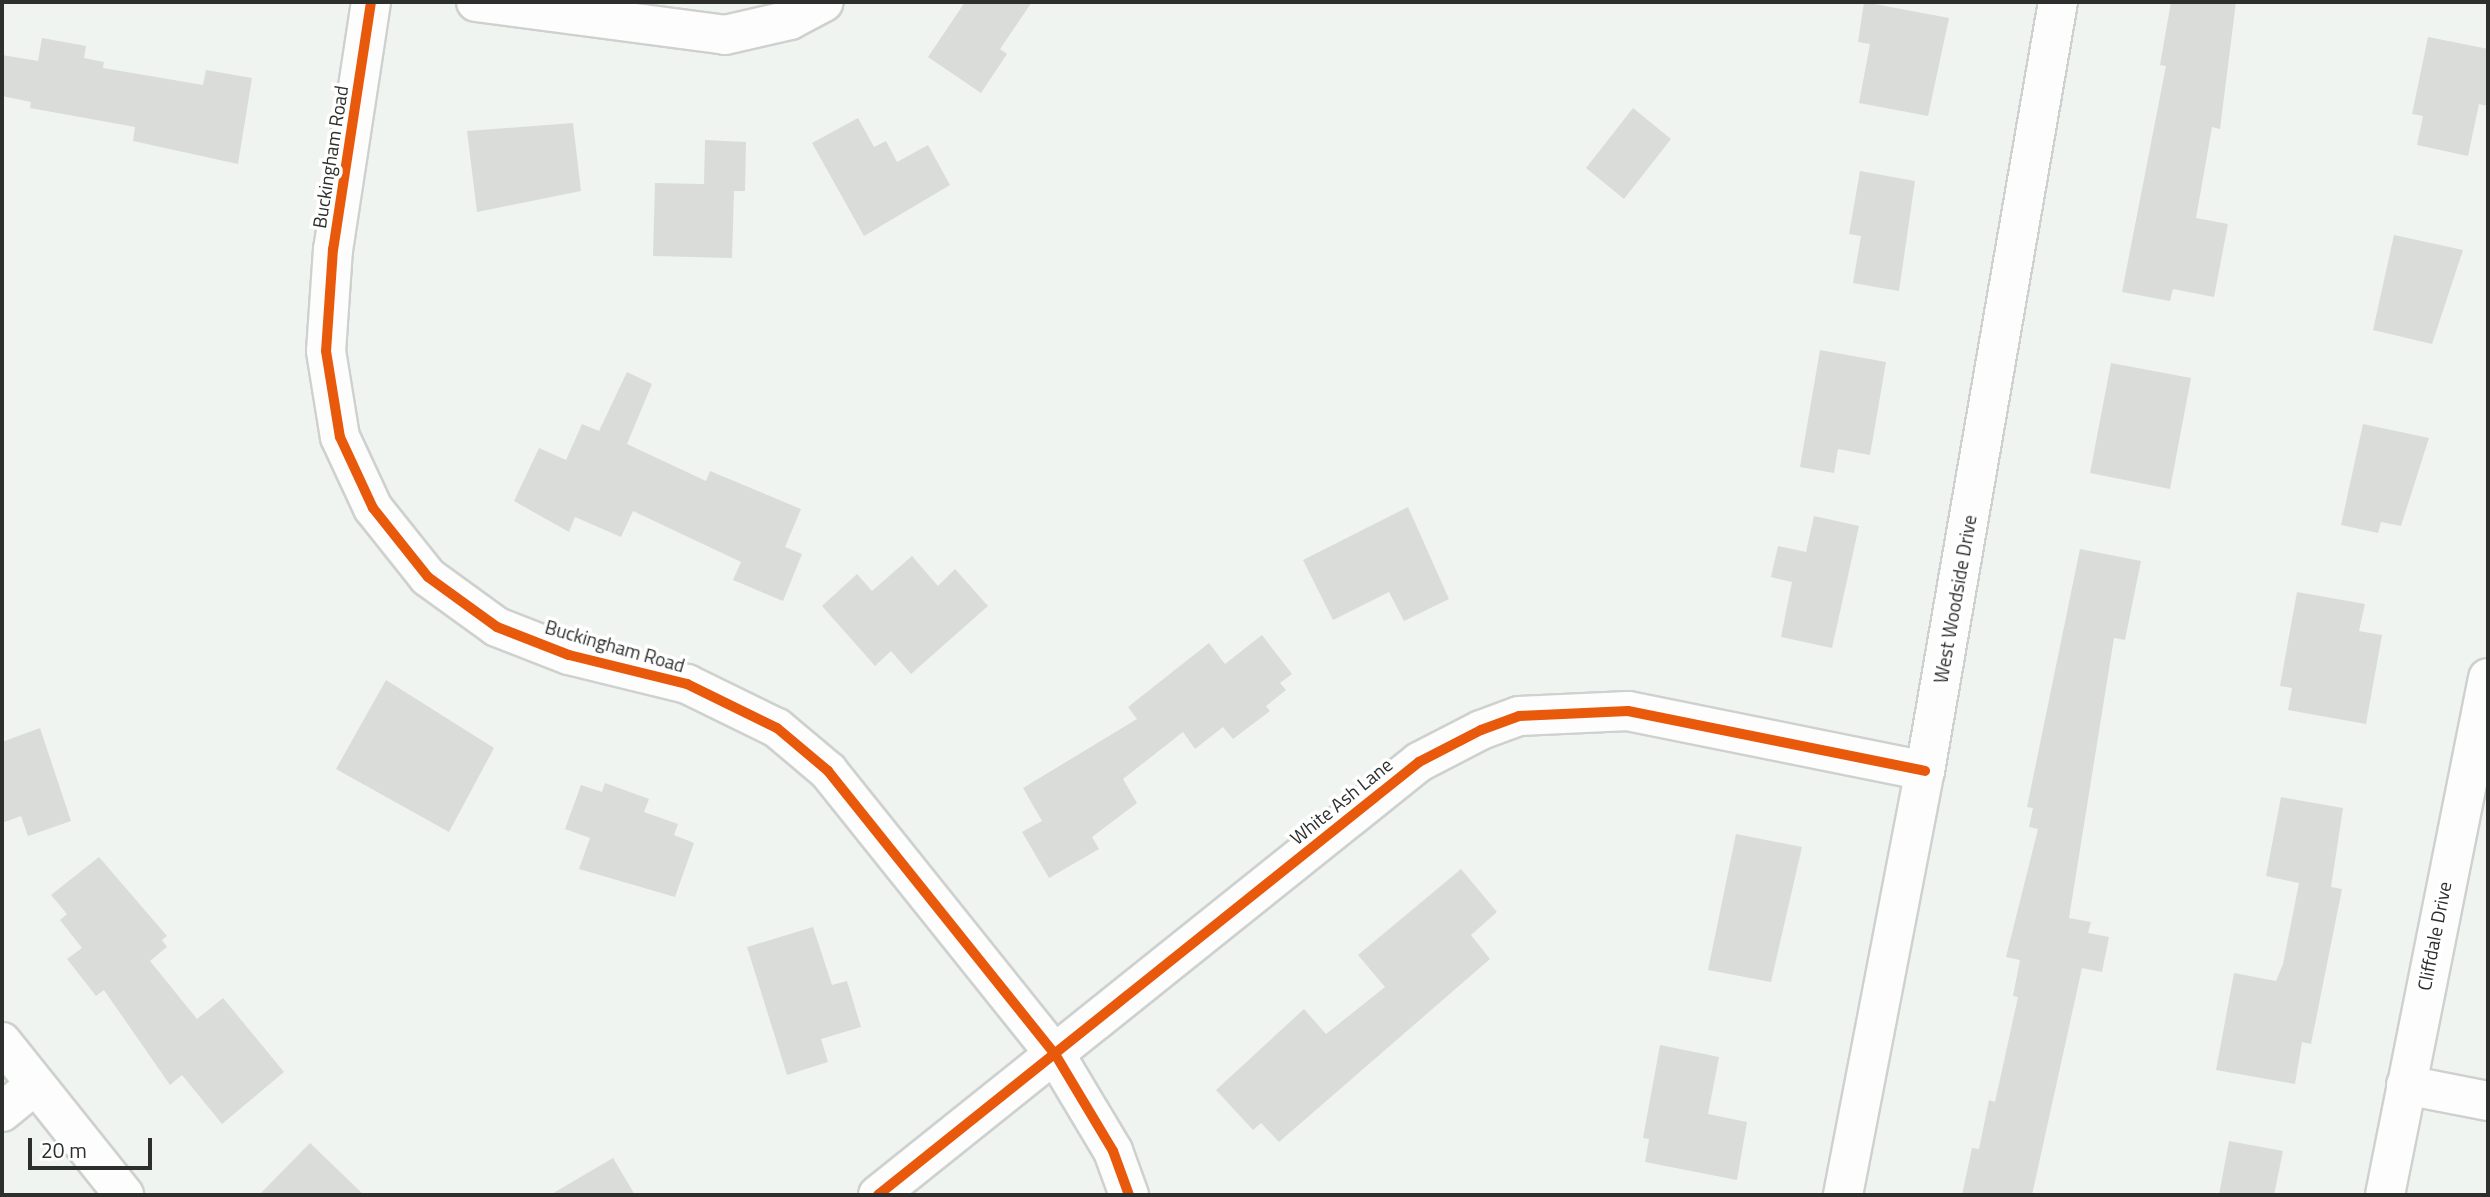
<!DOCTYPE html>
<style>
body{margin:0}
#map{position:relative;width:2490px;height:1197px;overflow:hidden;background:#f0f4f0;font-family:"Titillium Web",sans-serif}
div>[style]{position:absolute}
.building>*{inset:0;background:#d9dcd9}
.roads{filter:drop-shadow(2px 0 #ced1ce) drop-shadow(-2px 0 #ced1ce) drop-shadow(0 2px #ced1ce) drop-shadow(0 -2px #ced1ce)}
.minor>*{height:38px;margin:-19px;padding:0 19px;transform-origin:19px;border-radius:19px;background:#fdfdfd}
.cycleway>*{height:10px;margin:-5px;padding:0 5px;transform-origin:5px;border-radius:5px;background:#e8590c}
span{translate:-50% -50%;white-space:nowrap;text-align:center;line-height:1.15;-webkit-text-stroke:7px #fff;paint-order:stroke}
.street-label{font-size:19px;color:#2d2f2d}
.frame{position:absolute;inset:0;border:4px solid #2d2f2d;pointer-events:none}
.scale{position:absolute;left:28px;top:1138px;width:124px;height:32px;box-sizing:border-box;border:4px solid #2d2f2d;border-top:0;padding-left:9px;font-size:21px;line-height:24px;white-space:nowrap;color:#2d2f2d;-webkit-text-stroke:5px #fff;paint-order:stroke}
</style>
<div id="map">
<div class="building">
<div style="clip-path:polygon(965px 2px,1032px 2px,1000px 49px,1007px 54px,981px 93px,928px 57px)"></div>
<div style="clip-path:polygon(1864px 2px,1949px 18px,1928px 116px,1859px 103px,1870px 44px,1858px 42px)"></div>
<div style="clip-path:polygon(2171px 2px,2236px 2px,2220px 129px,2212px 127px,2196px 218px,2228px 224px,2214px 297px,2173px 289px,2170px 301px,2122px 292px,2166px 66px,2160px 65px)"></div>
<div style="clip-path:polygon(2428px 37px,2488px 49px,2488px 106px,2479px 104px,2468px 156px,2417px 145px,2423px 116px,2412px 114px)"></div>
<div style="clip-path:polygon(42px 38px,86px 46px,84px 58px,104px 62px,103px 68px,203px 85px,206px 70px,252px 78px,238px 164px,133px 141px,135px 127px,30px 108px,31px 102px,2px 96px,2px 55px,38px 61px)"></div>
<div style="clip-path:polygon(1633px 108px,1671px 139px,1624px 199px,1586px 168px)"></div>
<div style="clip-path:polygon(858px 118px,874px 147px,886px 141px,897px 162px,928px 145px,950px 185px,864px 236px,812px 143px)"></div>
<div style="clip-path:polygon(573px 123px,581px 191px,477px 212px,467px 131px)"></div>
<div style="clip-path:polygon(705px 140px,746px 142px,745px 191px,734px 191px,732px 258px,653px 256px,655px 183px,704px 184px)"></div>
<div style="clip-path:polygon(1860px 171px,1915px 181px,1899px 291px,1853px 283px,1861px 236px,1849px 234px)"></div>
<div style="clip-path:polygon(2394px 235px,2463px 250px,2432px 344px,2373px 330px)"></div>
<div style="clip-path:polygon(1820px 350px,1886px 362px,1870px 455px,1838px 449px,1834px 473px,1800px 467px)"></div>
<div style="clip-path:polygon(2111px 363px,2191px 378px,2170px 489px,2090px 473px)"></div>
<div style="clip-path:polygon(627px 372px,652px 384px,627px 444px,706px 481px,710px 471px,801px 509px,785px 547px,802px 554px,783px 601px,733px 580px,741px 562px,633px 511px,621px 537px,575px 517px,569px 532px,514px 501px,539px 448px,566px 460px,582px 424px,599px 431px)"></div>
<div style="clip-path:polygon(2363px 424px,2429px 438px,2401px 526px,2381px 522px,2378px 533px,2341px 525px)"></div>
<div style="clip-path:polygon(1408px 507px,1449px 599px,1404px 621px,1389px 592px,1333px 620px,1303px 560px)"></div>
<div style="clip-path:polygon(1814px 516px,1859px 526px,1832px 648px,1781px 637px,1792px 582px,1771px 577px,1778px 546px,1806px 552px)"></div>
<div style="clip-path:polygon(2080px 549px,2141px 561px,2125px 640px,2114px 638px,2069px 918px,2091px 922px,2088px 933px,2109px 937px,2102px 972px,2082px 968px,2032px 1195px,1962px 1195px,1972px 1148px,1979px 1149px,1989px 1100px,1995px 1102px,2018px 997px,2013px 996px,2020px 960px,2006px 957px,2038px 829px,2029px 827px,2033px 808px,2027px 807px)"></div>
<div style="clip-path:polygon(912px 556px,938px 586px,955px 569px,988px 606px,911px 674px,891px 651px,875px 666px,822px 606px,857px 574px,872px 591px)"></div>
<div style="clip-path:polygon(2297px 592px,2365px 604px,2359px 631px,2382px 635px,2366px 724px,2288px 710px,2292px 688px,2280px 686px)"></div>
<div style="clip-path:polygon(1262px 635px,1292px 674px,1280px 683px,1286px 690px,1266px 706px,1270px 711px,1233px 739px,1223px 727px,1195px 749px,1183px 732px,1123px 779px,1137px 803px,1092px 837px,1099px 849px,1049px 878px,1022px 832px,1042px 821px,1023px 788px,1137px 719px,1128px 707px,1209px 643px,1225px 664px)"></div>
<div style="clip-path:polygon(386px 680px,494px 748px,449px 832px,336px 769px)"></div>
<div style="clip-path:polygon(40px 728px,71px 821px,28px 836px,21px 816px,2px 823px,2px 742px)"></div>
<div style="clip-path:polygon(605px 783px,649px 799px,644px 812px,678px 824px,674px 835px,694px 843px,675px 897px,579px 869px,590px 838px,565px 829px,581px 785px,602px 792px)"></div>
<div style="clip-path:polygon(2281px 797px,2343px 808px,2331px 887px,2342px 889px,2311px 1044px,2302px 1042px,2295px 1084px,2216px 1070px,2234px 973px,2276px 981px,2283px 964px,2299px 883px,2266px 876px)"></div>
<div style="clip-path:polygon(1736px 834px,1802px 847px,1771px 982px,1708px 970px)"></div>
<div style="clip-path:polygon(99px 857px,167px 936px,162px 940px,167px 947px,150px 961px,197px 1019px,223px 998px,284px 1072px,222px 1124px,182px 1075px,170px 1085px,104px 990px,96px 996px,67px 959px,82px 948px,60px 920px,67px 914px,51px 895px)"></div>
<div style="clip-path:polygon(1461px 869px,1497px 912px,1471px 935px,1490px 959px,1279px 1142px,1261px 1123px,1253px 1130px,1216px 1090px,1304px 1009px,1326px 1034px,1385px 987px,1358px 955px)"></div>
<div style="clip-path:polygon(813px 927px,832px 985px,847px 981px,861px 1027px,821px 1039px,828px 1062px,787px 1075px,747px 947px)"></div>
<div style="clip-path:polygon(1660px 1045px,1719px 1057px,1708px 1114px,1747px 1122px,1737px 1180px,1645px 1162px,1649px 1139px,1643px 1138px)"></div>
<div style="clip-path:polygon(2229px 1141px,2283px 1151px,2274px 1195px,2219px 1195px)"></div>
<div style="clip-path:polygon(310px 1143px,364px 1195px,259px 1195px)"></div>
<div style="clip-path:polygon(613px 1158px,635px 1195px,550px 1195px)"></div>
</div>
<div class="roads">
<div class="minor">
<div style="left:371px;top:2px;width:250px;rotate:98.7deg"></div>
<div style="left:333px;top:249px;width:102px;rotate:93.9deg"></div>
<div style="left:326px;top:351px;width:87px;rotate:80.8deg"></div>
<div style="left:340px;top:437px;width:78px;rotate:65.1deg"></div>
<div style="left:373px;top:508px;width:88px;rotate:51.4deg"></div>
<div style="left:428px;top:577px;width:85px;rotate:35.9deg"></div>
<div style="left:497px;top:627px;width:77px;rotate:21.3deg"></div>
<div style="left:569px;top:655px;width:122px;rotate:13.8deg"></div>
<div style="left:687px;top:684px;width:100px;rotate:26.1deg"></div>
<div style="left:777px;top:728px;width:67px;rotate:40.1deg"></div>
<div style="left:828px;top:771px;width:363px;rotate:51.3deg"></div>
<div style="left:1055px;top:1054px;width:113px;rotate:59.1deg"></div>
<div style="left:1113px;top:1151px;width:47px;rotate:70deg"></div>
<div style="left:476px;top:2px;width:251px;rotate:7.5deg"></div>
<div style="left:725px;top:35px;width:67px;rotate:-13deg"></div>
<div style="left:790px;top:20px;width:38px;rotate:-28deg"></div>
<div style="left:2px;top:1042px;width:196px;rotate:51.4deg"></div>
<div style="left:2406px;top:1085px;width:84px;rotate:11deg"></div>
<div style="left:2px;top:1112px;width:43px;rotate:-39.3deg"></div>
<div style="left:878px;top:1195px;width:693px;rotate:-38.67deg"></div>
<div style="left:1419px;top:762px;width:70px;rotate:-27.3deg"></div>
<div style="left:1481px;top:730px;width:40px;rotate:-20.2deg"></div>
<div style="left:1519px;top:716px;width:109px;rotate:-2.6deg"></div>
<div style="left:1628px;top:711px;width:303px;rotate:11.4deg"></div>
<div style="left:1843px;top:1195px;width:432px;rotate:-79.1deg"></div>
<div style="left:1925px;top:771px;width:780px;rotate:-80.19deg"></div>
<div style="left:2385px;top:1195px;width:527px;rotate:-78.73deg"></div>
</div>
</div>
<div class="cycleway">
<div style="left:371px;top:2px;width:250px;rotate:98.7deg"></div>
<div style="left:333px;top:249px;width:102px;rotate:93.9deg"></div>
<div style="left:326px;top:351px;width:87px;rotate:80.8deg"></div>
<div style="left:340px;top:437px;width:78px;rotate:65.1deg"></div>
<div style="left:373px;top:508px;width:88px;rotate:51.4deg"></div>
<div style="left:428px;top:577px;width:85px;rotate:35.9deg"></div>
<div style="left:497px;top:627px;width:77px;rotate:21.3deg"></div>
<div style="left:569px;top:655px;width:122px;rotate:13.8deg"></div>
<div style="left:687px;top:684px;width:100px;rotate:26.1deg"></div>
<div style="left:777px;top:728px;width:67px;rotate:40.1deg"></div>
<div style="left:828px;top:771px;width:363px;rotate:51.3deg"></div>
<div style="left:1055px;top:1054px;width:113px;rotate:59.1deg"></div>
<div style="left:1113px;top:1151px;width:47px;rotate:70deg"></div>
<div style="left:878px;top:1195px;width:693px;rotate:-38.67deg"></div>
<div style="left:1419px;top:762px;width:70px;rotate:-27.3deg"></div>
<div style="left:1481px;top:730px;width:40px;rotate:-20.2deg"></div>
<div style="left:1519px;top:716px;width:109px;rotate:-2.6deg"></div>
<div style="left:1628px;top:711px;width:303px;rotate:11.4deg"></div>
</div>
<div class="street-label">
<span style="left:330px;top:157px;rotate:-81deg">Buckingham Road</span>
<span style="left:1955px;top:599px;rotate:-80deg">West Woodside Drive</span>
<span style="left:615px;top:646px;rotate:16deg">Buckingham Road</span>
<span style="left:1341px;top:801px;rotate:-39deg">White Ash Lane</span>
<span style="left:2434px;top:936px;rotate:-79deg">Cliffdale Drive</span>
</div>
<div class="frame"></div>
<div class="scale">20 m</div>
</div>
